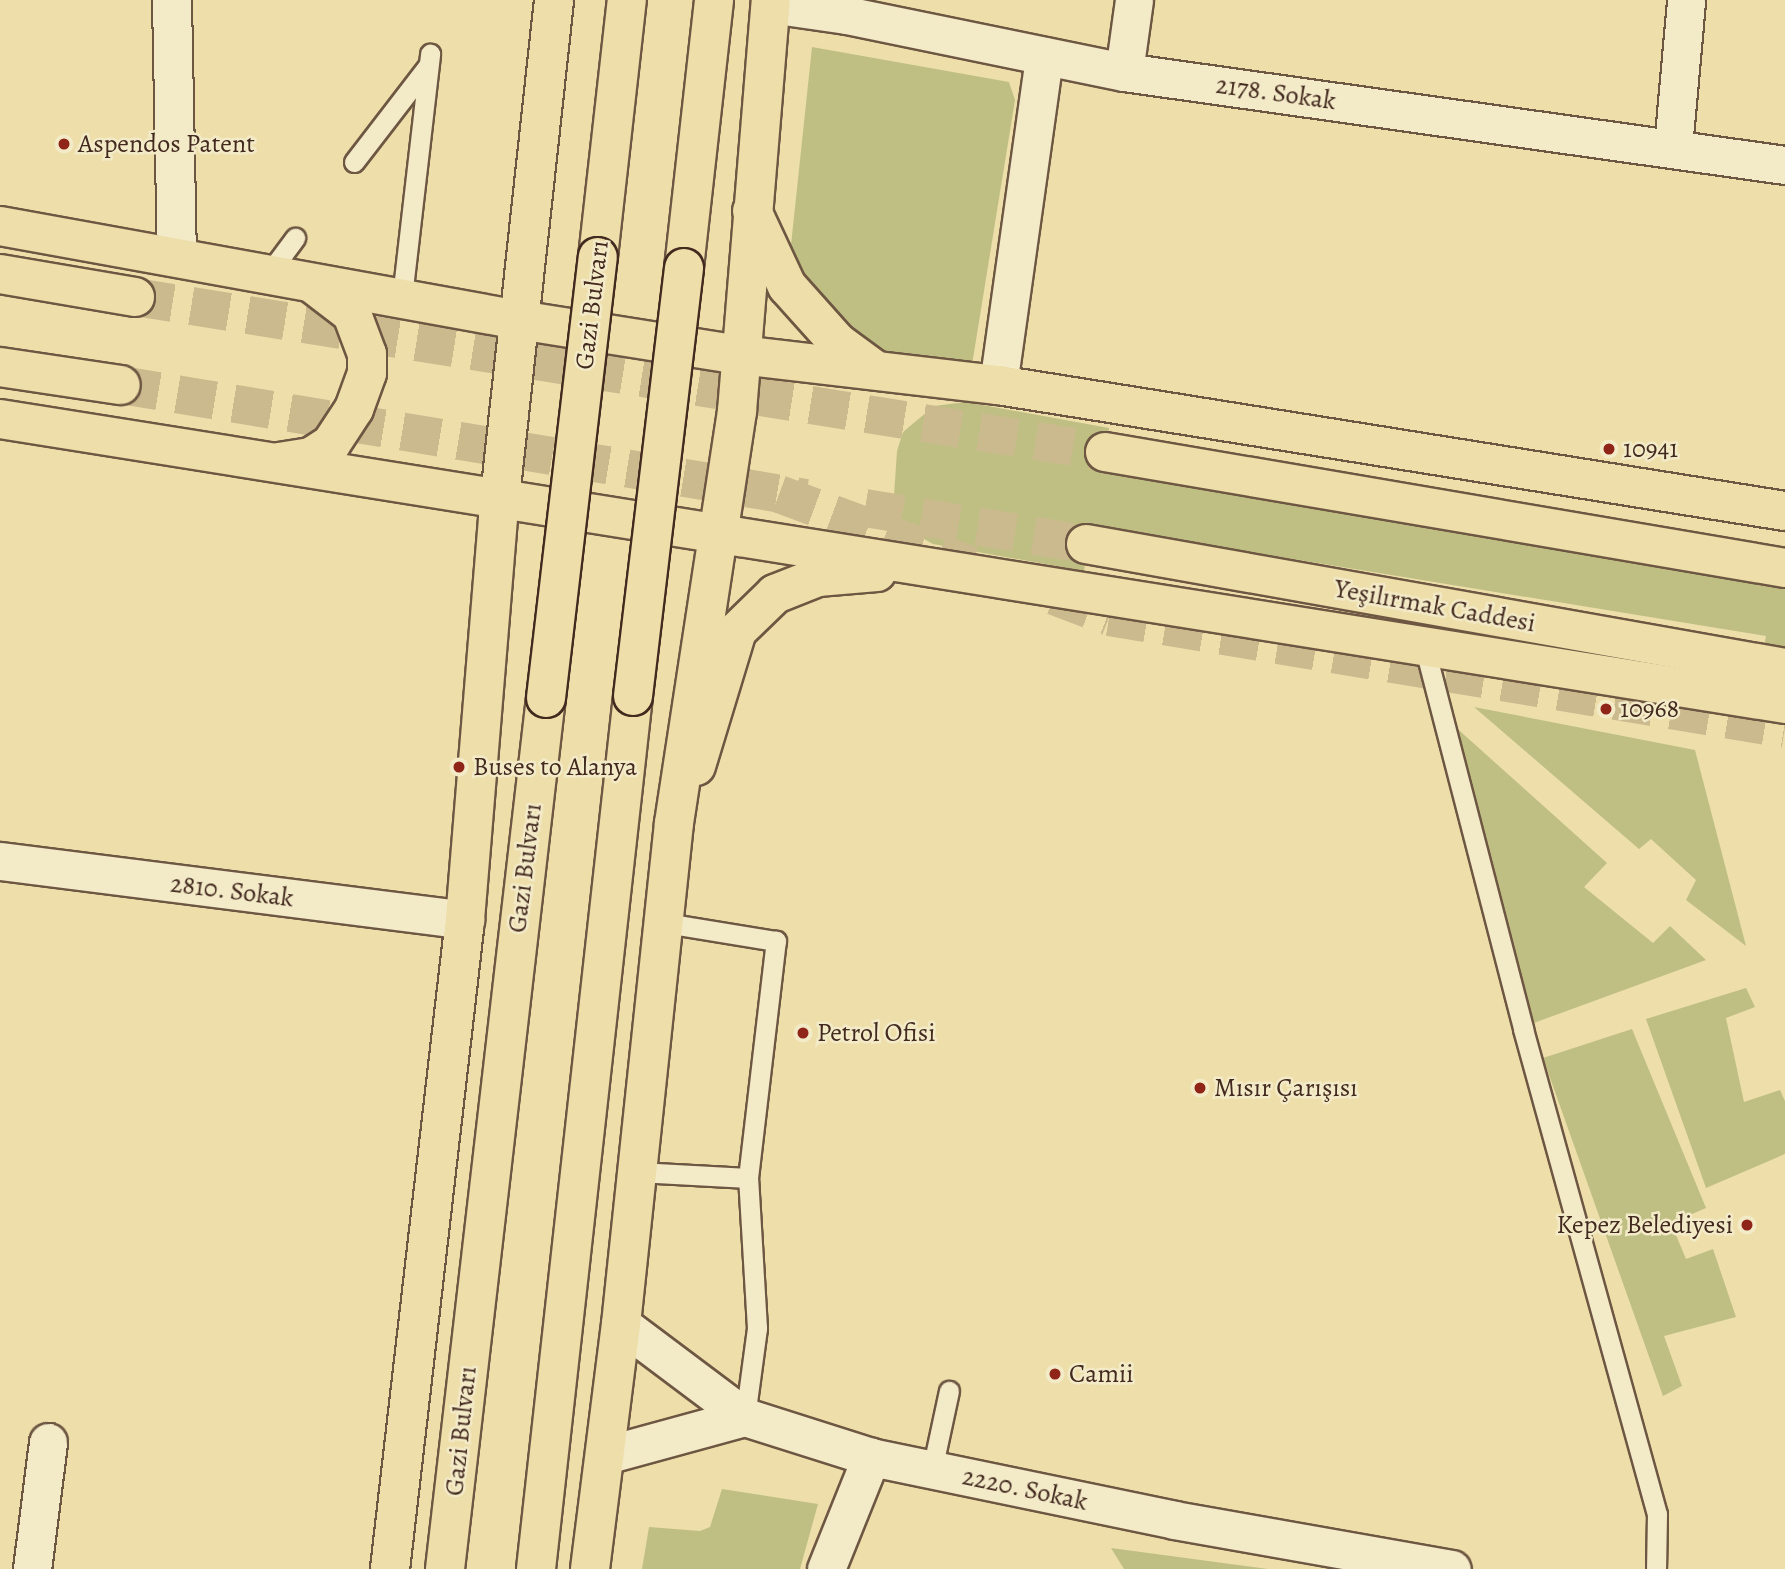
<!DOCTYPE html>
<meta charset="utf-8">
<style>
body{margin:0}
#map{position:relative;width:1785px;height:1569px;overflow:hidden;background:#eddeaa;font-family:Alegreya,serif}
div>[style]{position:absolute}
.green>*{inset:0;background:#bfbf84}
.primary-tunnel>*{height:38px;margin-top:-19px;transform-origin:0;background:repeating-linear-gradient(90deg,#cbba8e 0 38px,transparent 0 57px)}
.roads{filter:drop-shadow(2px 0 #6e5742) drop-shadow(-2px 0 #6e5742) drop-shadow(0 2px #6e5742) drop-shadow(0 -2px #6e5742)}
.service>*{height:19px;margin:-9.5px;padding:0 9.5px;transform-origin:9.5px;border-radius:9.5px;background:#f3eac8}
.minor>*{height:37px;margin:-18.5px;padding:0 18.5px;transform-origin:18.5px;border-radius:18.5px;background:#f3eac8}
.tertiary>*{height:38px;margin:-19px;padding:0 19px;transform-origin:19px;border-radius:19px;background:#f3eac8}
.primary>*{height:38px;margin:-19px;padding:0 19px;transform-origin:19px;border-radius:19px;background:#eddeaa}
.trunk>*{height:38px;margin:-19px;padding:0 19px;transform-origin:19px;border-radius:19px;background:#eddeaa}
.bridges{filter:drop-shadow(2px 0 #432a1f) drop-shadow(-2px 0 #432a1f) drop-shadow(0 2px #432a1f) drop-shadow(0 -2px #432a1f)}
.trunk-bridge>*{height:38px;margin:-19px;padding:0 19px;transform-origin:19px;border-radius:19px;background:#eddeaa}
.dots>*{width:19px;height:19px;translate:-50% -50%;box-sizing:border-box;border:4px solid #f3eac8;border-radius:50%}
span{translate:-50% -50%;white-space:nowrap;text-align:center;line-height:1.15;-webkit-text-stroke:5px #f3eac8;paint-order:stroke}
.street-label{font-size:26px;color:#432a1f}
.poi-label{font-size:26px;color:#432a1f}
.left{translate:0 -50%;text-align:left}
.right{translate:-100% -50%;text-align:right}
</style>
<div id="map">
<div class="green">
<div style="clip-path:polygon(812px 47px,1009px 82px,1015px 100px,970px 377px,856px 346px,813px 295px,791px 245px)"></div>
<div style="clip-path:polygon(966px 402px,1109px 428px,1103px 470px,1785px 576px,1785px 679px,1759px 674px,1766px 636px,1090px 526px,1084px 571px,933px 544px,905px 528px,894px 495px,897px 451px,903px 432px,934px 406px)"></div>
<div style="clip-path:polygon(1474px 707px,1695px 750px,1746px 946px,1686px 900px,1696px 880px,1651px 839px,1639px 849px)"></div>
<div style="clip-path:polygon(1442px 715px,1607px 863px,1584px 887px,1653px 943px,1670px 926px,1706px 960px,1531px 1024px)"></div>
<div style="clip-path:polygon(1746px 988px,1755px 1007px,1726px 1018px,1744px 1102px,1780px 1090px,1785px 1101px,1785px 1154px,1706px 1188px,1646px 1019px)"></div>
<div style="clip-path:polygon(1632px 1029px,1706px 1208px,1671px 1223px,1686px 1259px,1713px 1249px,1736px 1317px,1664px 1336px,1682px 1386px,1663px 1396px,1543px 1058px)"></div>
<div style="clip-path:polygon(722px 1489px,818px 1504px,800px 1569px,642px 1569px,649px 1527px,700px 1531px,710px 1527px)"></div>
<div style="clip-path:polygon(1111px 1548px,1268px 1569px,1124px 1569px)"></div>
</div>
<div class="primary-tunnel">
<div style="left:135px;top:297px;width:982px;rotate:9.08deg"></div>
<div style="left:121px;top:385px;width:694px;rotate:9.37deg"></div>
<div style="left:779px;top:494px;width:205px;rotate:20.3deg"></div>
<div style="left:865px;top:508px;width:224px;rotate:9.3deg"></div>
<div style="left:1054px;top:596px;width:59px;rotate:20.9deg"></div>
<div style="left:1109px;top:617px;width:685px;rotate:9.41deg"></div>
</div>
<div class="roads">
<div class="service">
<div style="left:354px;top:162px;width:121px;rotate:-52.4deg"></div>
<div style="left:269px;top:273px;width:44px;rotate:-53.4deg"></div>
<div style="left:402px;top:297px;width:245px;rotate:-83.4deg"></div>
<div style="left:1424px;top:645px;width:397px;rotate:75.5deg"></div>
<div style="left:1523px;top:1029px;width:503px;rotate:74.56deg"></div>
<div style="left:1657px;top:1514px;width:55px;rotate:91deg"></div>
<div style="left:638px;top:1172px;width:110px;rotate:3.1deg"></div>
<div style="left:748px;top:1178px;width:239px;rotate:-83.3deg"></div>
<div style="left:776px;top:941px;width:111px;rotate:-170.7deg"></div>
<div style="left:745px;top:1417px;width:90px;rotate:-82.3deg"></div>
<div style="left:757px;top:1328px;width:150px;rotate:-93.4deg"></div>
<div style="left:932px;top:1470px;width:81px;rotate:-77.9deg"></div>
</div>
<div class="minor">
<div style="left:770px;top:4px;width:77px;rotate:8.2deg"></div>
<div style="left:846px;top:15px;width:284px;rotate:11.6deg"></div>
<div style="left:1124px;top:72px;width:668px;rotate:8.01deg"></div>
<div style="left:1124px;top:72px;width:73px;rotate:-82.1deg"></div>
<div style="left:1673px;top:147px;width:148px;rotate:-84.9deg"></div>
<div style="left:998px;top:385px;width:332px;rotate:-82deg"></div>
<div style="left:0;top:861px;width:469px;rotate:7.2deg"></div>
<div style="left:621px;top:1324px;width:155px;rotate:36.9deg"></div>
<div style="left:606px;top:1455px;width:144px;rotate:-15.3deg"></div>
<div style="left:745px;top:1417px;width:132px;rotate:17.6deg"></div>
<div style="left:871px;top:1457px;width:309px;rotate:11.7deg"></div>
<div style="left:1174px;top:1520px;width:282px;rotate:10deg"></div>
<div style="left:32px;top:1569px;width:128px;rotate:-82.8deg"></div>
<div style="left:826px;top:1569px;width:121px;rotate:-68.1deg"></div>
</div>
<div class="tertiary">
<div style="left:172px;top:0;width:256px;rotate:88.9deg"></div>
</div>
<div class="primary">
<div style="left:752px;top:211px;width:83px;rotate:65deg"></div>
<div style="left:787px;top:286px;width:75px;rotate:48.2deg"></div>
<div style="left:837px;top:342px;width:47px;rotate:36.4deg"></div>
<div style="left:0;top:226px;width:527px;rotate:10.27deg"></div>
<div style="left:519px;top:320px;width:225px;rotate:9deg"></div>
<div style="left:741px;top:355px;width:259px;rotate:6.7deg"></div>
<div style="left:998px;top:385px;width:797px;rotate:9.1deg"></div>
<div style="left:0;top:274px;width:137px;rotate:9.7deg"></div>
<div style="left:0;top:367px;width:122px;rotate:8.5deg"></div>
<div style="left:0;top:419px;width:1808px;rotate:9.07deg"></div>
<div style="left:1105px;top:452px;width:690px;rotate:9.68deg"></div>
<div style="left:279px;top:462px;width:32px;rotate:-9deg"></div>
<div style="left:311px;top:457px;width:24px;rotate:-33deg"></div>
<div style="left:331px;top:444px;width:42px;rotate:-56.7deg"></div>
<div style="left:354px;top:409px;width:38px;rotate:-70deg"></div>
<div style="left:367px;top:373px;width:19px;rotate:-90deg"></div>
<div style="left:367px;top:354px;width:43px;rotate:-110.6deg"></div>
<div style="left:352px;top:314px;width:49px;rotate:-142.4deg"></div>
<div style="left:1086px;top:544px;width:710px;rotate:10.06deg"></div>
<div style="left:696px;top:766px;width:141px;rotate:-73.1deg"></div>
<div style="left:737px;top:631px;width:53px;rotate:-44.2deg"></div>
<div style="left:775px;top:594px;width:46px;rotate:-21.6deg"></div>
<div style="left:818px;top:577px;width:59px;rotate:-4.8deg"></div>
</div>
<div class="trunk">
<div style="left:598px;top:257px;width:259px;rotate:-83.6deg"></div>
<div style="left:684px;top:268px;width:270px;rotate:-83.6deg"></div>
<div style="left:390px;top:1569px;width:653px;rotate:-83.41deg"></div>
<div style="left:465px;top:920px;width:406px;rotate:-85.3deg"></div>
<div style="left:498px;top:515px;width:518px;rotate:-83.79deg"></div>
<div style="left:445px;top:1569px;width:877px;rotate:-83.39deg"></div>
<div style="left:536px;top:1569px;width:878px;rotate:-83.66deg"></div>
<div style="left:590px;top:1569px;width:247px;rotate:-82.8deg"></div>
<div style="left:621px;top:1324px;width:504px;rotate:-83.96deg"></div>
<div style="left:674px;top:823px;width:417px;rotate:-81.3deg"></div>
<div style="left:737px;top:411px;width:412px;rotate:-85.3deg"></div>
</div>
</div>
<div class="bridges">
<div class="trunk-bridge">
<div style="left:633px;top:696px;width:431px;rotate:-83.2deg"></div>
<div style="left:546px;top:698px;width:444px;rotate:-83.3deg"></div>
</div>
</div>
<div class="dots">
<div style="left:64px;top:144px;background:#8f2418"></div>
<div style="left:1609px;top:449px;background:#8f2418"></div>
<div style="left:1606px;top:709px;background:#8f2418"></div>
<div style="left:459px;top:767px;background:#8f2418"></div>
<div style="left:803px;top:1033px;background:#8f2418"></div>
<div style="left:1200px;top:1088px;background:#8f2418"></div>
<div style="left:1747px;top:1225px;background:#8f2418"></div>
<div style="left:1055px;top:1374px;background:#8f2418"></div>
</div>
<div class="street-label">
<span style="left:1276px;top:93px;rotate:8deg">2178. Sokak</span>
<span style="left:592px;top:305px;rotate:-83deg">Gazi Bulvarı</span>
<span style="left:1435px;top:606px;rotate:10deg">Yeşilırmak Caddesi</span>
<span style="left:525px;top:868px;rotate:-83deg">Gazi Bulvarı</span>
<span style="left:232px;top:891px;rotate:7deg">2810. Sokak</span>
<span style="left:461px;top:1431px;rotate:-84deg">Gazi Bulvarı</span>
<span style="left:1025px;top:1489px;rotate:12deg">2220. Sokak</span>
</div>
<div class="poi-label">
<span class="left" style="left:78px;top:144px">Aspendos Patent</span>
<span class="left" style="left:1623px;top:449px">10941</span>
<span class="left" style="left:1620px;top:709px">10968</span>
<span class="left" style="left:473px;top:767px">Buses to Alanya</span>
<span class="left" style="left:817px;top:1033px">Petrol Ofisi</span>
<span class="left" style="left:1214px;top:1088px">Mısır Çarışısı</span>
<span class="right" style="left:1733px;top:1225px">Kepez Belediyesi</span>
<span class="left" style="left:1069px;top:1374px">Camii</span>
</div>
</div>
